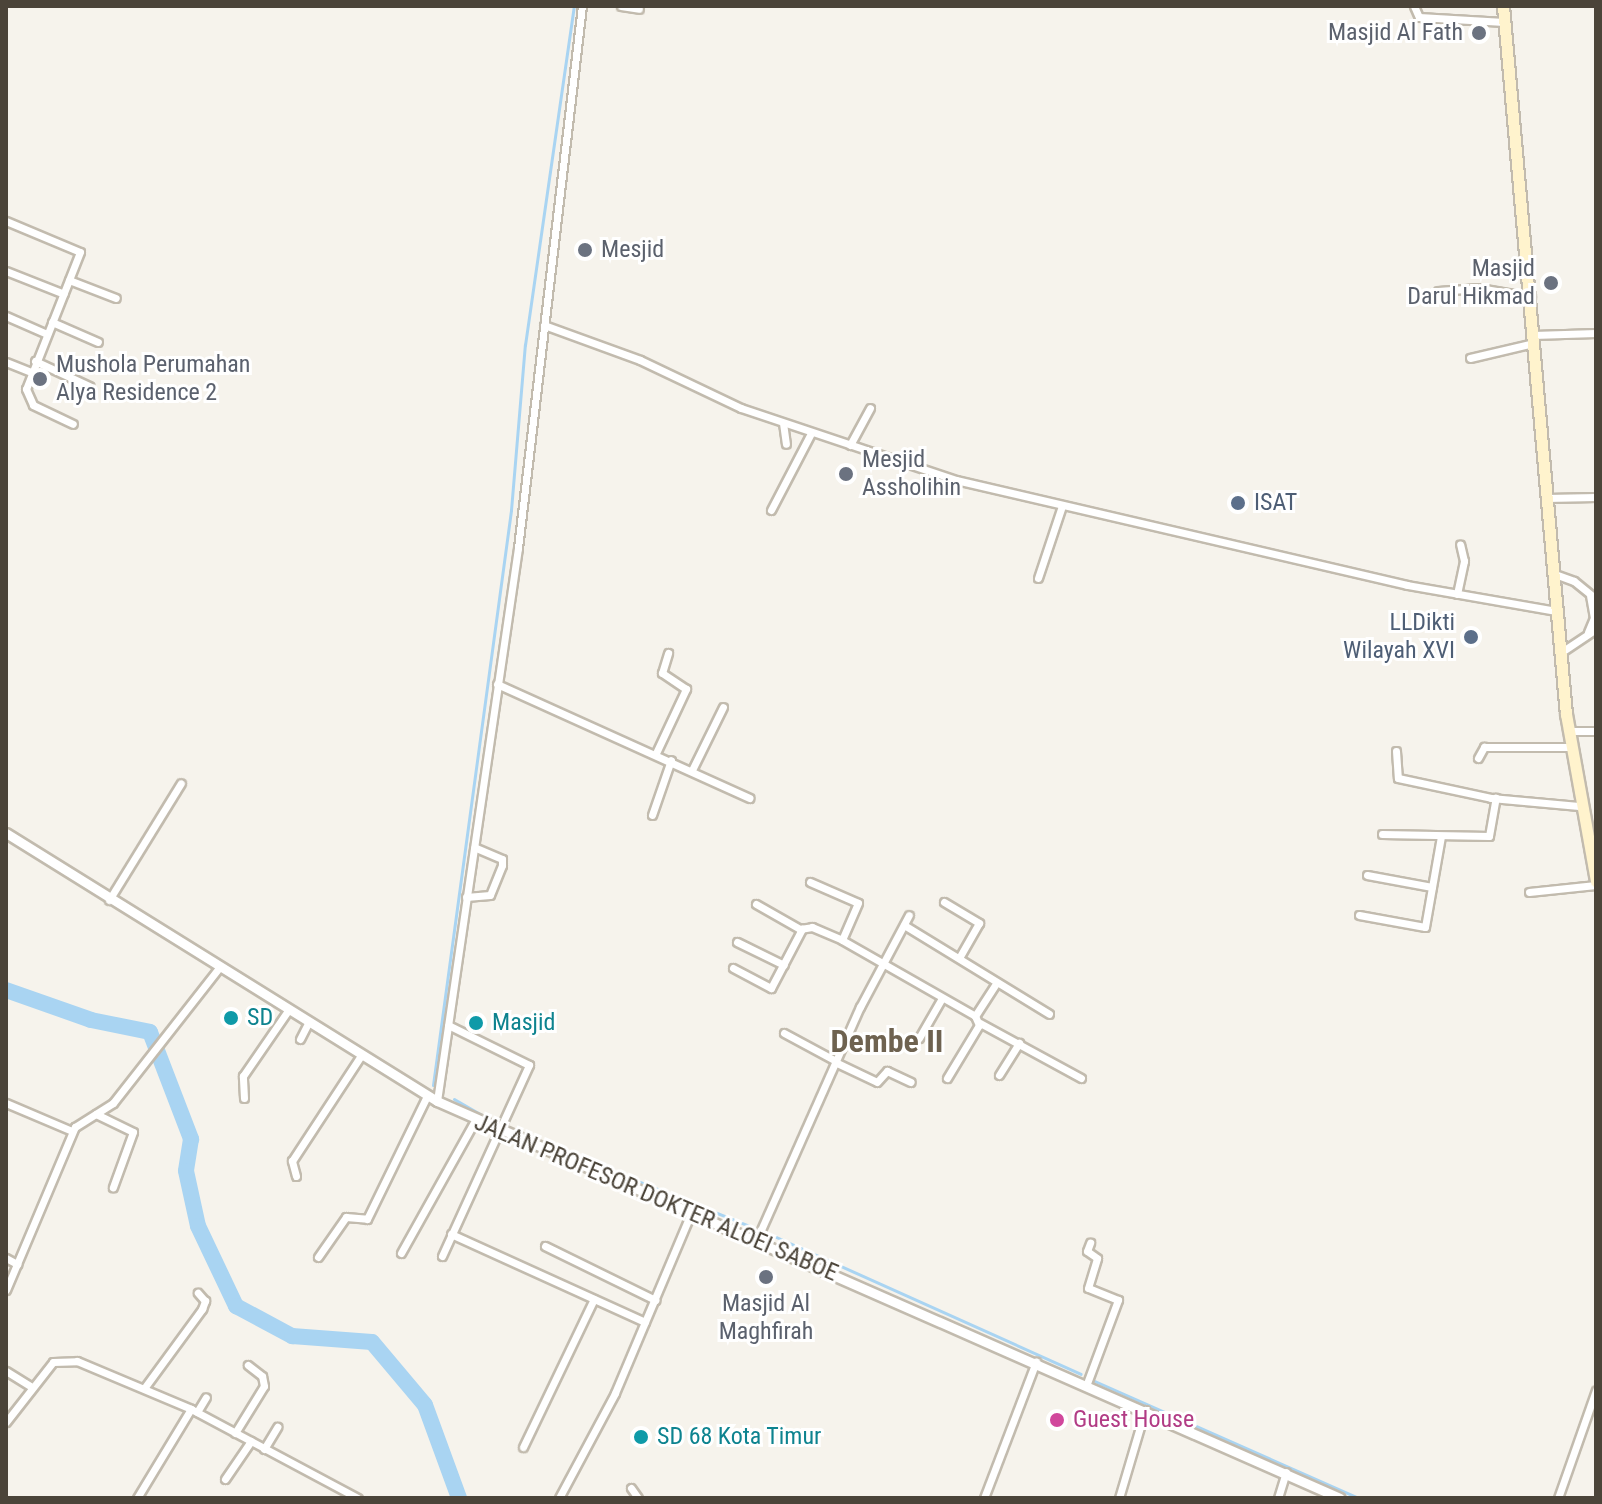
<!DOCTYPE html>
<style>
body{margin:0}
#map{position:relative;width:1602px;height:1504px;overflow:hidden;background:#f6f3ec;font-family:"Roboto Condensed",sans-serif}
div>[style]{position:absolute}
.stream>*{height:3px;margin:-1.5px;padding:0 1.5px;transform-origin:1.5px;border-radius:1.5px;background:#a9d4f2}
.river>*{height:16px;margin:-8px;padding:0 8px;transform-origin:8px;border-radius:8px;background:#a9d4f2}
.roads{filter:drop-shadow(2px 0 #c2bbae) drop-shadow(-2px 0 #c2bbae) drop-shadow(0 2px #c2bbae) drop-shadow(0 -2px #c2bbae)}
.minor>*{height:7px;margin:-3.5px;padding:0 3.5px;transform-origin:3.5px;border-radius:3.5px;background:#fff}
.tertiary>*{height:9px;margin:-4.5px;padding:0 4.5px;transform-origin:4.5px;border-radius:4.5px;background:#fff}
.secondary>*{height:11px;margin:-5.5px;padding:0 5.5px;transform-origin:5.5px;border-radius:5.5px;background:#fff3cd}
.dots>*{width:22px;height:22px;translate:-50% -50%;box-sizing:border-box;border:4px solid #fff;border-radius:50%}
span{translate:-50% -50%;white-space:nowrap;text-align:center;line-height:1.15;-webkit-text-stroke:6px #fff;paint-order:stroke}
.worship-label{font-size:24px;color:#5b616d}
.right{translate:-100% -50%;text-align:right}
.left{translate:0 -50%;text-align:left}
.service-label{font-size:24px;color:#4e5e75}
.culture-label{font-size:24px;color:#0d838f}
.street-label{font-size:24px;color:#4b4439}
.hotel-label{font-size:24px;color:#b23c85}
.district-label{font-size:32px;color:#6e6250;font-weight:700}
.frame{position:absolute;inset:0;border:8px solid #4b4439;pointer-events:none}
</style>
<div id="map">
<div class="stream">
<div style="left:433px;top:1085px;width:580px;rotate:-82.27deg"></div>
<div style="left:511px;top:510px;width:166px;rotate:-85.2deg"></div>
<div style="left:525px;top:345px;width:343px;rotate:-81.8deg"></div>
<div style="left:454px;top:1099px;width:36px;rotate:30deg"></div>
<div style="left:553px;top:1147px;width:212px;rotate:21.9deg"></div>
<div style="left:765px;top:1232px;width:346px;rotate:24.2deg"></div>
<div style="left:1090px;top:1379px;width:294px;rotate:23.9deg"></div>
</div>
<div class="river">
<div style="left:6px;top:990px;width:90px;rotate:19.4deg"></div>
<div style="left:91px;top:1020px;width:60px;rotate:11.5deg"></div>
<div style="left:150px;top:1032px;width:115px;rotate:69deg"></div>
<div style="left:191px;top:1139px;width:32px;rotate:99deg"></div>
<div style="left:186px;top:1171px;width:56px;rotate:77.7deg"></div>
<div style="left:198px;top:1226px;width:89px;rotate:64.6deg"></div>
<div style="left:236px;top:1306px;width:64px;rotate:28.2deg"></div>
<div style="left:292px;top:1336px;width:80px;rotate:4.3deg"></div>
<div style="left:372px;top:1342px;width:82px;rotate:49.9deg"></div>
<div style="left:425px;top:1405px;width:99px;rotate:69.9deg"></div>
</div>
<div class="roads">
<div class="minor">
<div style="left:621px;top:6px;width:18px;rotate:9deg"></div>
<div style="left:1414px;top:6px;width:12px;rotate:66deg"></div>
<div style="left:1419px;top:17px;width:85px;rotate:3.4deg"></div>
<div style="left:6px;top:221px;width:80px;rotate:22.7deg"></div>
<div style="left:80px;top:252px;width:147px;rotate:111.5deg"></div>
<div style="left:26px;top:389px;width:17px;rotate:66deg"></div>
<div style="left:33px;top:405px;width:44px;rotate:25.4deg"></div>
<div style="left:6px;top:271px;width:62px;rotate:21.6deg"></div>
<div style="left:69px;top:280px;width:50px;rotate:21deg"></div>
<div style="left:1438px;top:291px;width:41px;rotate:-4.2deg"></div>
<div style="left:1479px;top:288px;width:53px;rotate:9.8deg"></div>
<div style="left:6px;top:316px;width:45px;rotate:23.7deg"></div>
<div style="left:52px;top:322px;width:50px;rotate:23.5deg"></div>
<div style="left:544px;top:325px;width:102px;rotate:20deg"></div>
<div style="left:640px;top:360px;width:112px;rotate:25.4deg"></div>
<div style="left:741px;top:408px;width:227px;rotate:18.5deg"></div>
<div style="left:956px;top:480px;width:463px;rotate:13.1deg"></div>
<div style="left:1407px;top:585px;width:151px;rotate:9.9deg"></div>
<div style="left:1533px;top:335px;width:63px;rotate:-1.8deg"></div>
<div style="left:1470px;top:358px;width:66px;rotate:-13.2deg"></div>
<div style="left:35px;top:361px;width:60px;rotate:24.8deg"></div>
<div style="left:6px;top:362px;width:27px;rotate:22deg"></div>
<div style="left:783px;top:423px;width:21px;rotate:82deg"></div>
<div style="left:850px;top:445px;width:42px;rotate:-61.6deg"></div>
<div style="left:1546px;top:498px;width:50px;rotate:-1.1deg"></div>
<div style="left:771px;top:510px;width:87px;rotate:-62.5deg"></div>
<div style="left:1552px;top:573px;width:23px;rotate:20deg"></div>
<div style="left:1574px;top:581px;width:28px;rotate:39deg"></div>
<div style="left:1038px;top:578px;width:76px;rotate:-71.6deg"></div>
<div style="left:1457px;top:594px;width:34px;rotate:-78deg"></div>
<div style="left:1464px;top:561px;width:17px;rotate:-103deg"></div>
<div style="left:1588px;top:632px;width:15px;rotate:-67deg"></div>
<div style="left:1594px;top:618px;width:22px;rotate:-100deg"></div>
<div style="left:1560px;top:653px;width:43px;rotate:-33.7deg"></div>
<div style="left:497px;top:684px;width:277px;rotate:24.3deg"></div>
<div style="left:1568px;top:731px;width:28px"></div>
<div style="left:1396px;top:751px;width:27px;rotate:86deg"></div>
<div style="left:1398px;top:778px;width:95px;rotate:12.1deg"></div>
<div style="left:1491px;top:798px;width:88px;rotate:5.2deg"></div>
<div style="left:656px;top:753px;width:71px;rotate:-64.9deg"></div>
<div style="left:686px;top:689px;width:29px;rotate:-146deg"></div>
<div style="left:662px;top:673px;width:21px;rotate:-73deg"></div>
<div style="left:1478px;top:758px;width:13px;rotate:-61deg"></div>
<div style="left:1484px;top:747px;width:86px"></div>
<div style="left:692px;top:770px;width:70px;rotate:-63.8deg"></div>
<div style="left:652px;top:815px;width:58px;rotate:-70.9deg"></div>
<div style="left:1382px;top:834px;width:107px;rotate:1.1deg"></div>
<div style="left:1489px;top:836px;width:39px;rotate:-80deg"></div>
<div style="left:1367px;top:875px;width:66px;rotate:10.5deg"></div>
<div style="left:810px;top:882px;width:52px;rotate:23.6deg"></div>
<div style="left:858px;top:903px;width:40px;rotate:113.4deg"></div>
<div style="left:1529px;top:892px;width:67px;rotate:-6deg"></div>
<div style="left:466px;top:897px;width:24px;rotate:-5deg"></div>
<div style="left:490px;top:895px;width:32px;rotate:-68deg"></div>
<div style="left:502px;top:865px;width:6px;rotate:-90deg"></div>
<div style="left:502px;top:859px;width:30px;rotate:-157deg"></div>
<div style="left:109px;top:900px;width:137px;rotate:-58.4deg"></div>
<div style="left:944px;top:902px;width:41px;rotate:31deg"></div>
<div style="left:979px;top:923px;width:40px;rotate:119.7deg"></div>
<div style="left:756px;top:904px;width:51px;rotate:29.6deg"></div>
<div style="left:800px;top:929px;width:12px;rotate:-9deg"></div>
<div style="left:812px;top:927px;width:33px;rotate:23deg"></div>
<div style="left:842px;top:940px;width:153px;rotate:29.7deg"></div>
<div style="left:975px;top:1016px;width:10px;rotate:66deg"></div>
<div style="left:979px;top:1025px;width:62px;rotate:121.1deg"></div>
<div style="left:1359px;top:915px;width:67px;rotate:10.3deg"></div>
<div style="left:1425px;top:927px;width:92px;rotate:-80deg"></div>
<div style="left:904px;top:925px;width:170px;rotate:31.5deg"></div>
<div style="left:737px;top:942px;width:52px;rotate:26.1deg"></div>
<div style="left:733px;top:968px;width:43px;rotate:27.8deg"></div>
<div style="left:771px;top:988px;width:67px;rotate:-62.3deg"></div>
<div style="left:975px;top:1016px;width:40px;rotate:-57.1deg"></div>
<div style="left:980px;top:1023px;width:115px;rotate:28.6deg"></div>
<div style="left:784px;top:1033px;width:59px;rotate:28.3deg"></div>
<div style="left:919px;top:1038px;width:46px;rotate:-60.1deg"></div>
<div style="left:300px;top:1039px;width:16px;rotate:-63deg"></div>
<div style="left:837px;top:1063px;width:44px;rotate:25.4deg"></div>
<div style="left:877px;top:1082px;width:15px;rotate:-48deg"></div>
<div style="left:887px;top:1071px;width:26px;rotate:25deg"></div>
<div style="left:999px;top:1075px;width:38px;rotate:-58deg"></div>
<div style="left:244px;top:1098px;width:22px;rotate:-93deg"></div>
<div style="left:243px;top:1076px;width:78px;rotate:-55.5deg"></div>
<div style="left:437px;top:1101px;width:559px;rotate:-81.67deg"></div>
<div style="left:518px;top:548px;width:546px;rotate:-83.27deg"></div>
<div style="left:6px;top:1103px;width:72px;rotate:23deg"></div>
<div style="left:96px;top:1114px;width:41px;rotate:25.9deg"></div>
<div style="left:133px;top:1132px;width:59px;rotate:110deg"></div>
<div style="left:296px;top:1176px;width:16px;rotate:-105deg"></div>
<div style="left:292px;top:1161px;width:124px;rotate:-56.8deg"></div>
<div style="left:451px;top:1234px;width:213px;rotate:24.4deg"></div>
<div style="left:757px;top:1239px;width:254px;rotate:-66.1deg"></div>
<div style="left:860px;top:1007px;width:104px;rotate:-62deg"></div>
<div style="left:545px;top:1246px;width:123px;rotate:26.1deg"></div>
<div style="left:401px;top:1253px;width:154px;rotate:-60.8deg"></div>
<div style="left:442px;top:1256px;width:210px;rotate:-65.5deg"></div>
<div style="left:529px;top:1065px;width:90px;rotate:-153.7deg"></div>
<div style="left:318px;top:1257px;width:49px;rotate:-55deg"></div>
<div style="left:346px;top:1217px;width:21px;rotate:5deg"></div>
<div style="left:367px;top:1219px;width:137px;rotate:-64deg"></div>
<div style="left:6px;top:1258px;width:13px;rotate:29deg"></div>
<div style="left:6px;top:1290px;width:177px;rotate:-67.1deg"></div>
<div style="left:75px;top:1127px;width:45px;rotate:-32.3deg"></div>
<div style="left:113px;top:1103px;width:172px;rotate:-51.9deg"></div>
<div style="left:6px;top:1371px;width:28px;rotate:32deg"></div>
<div style="left:1086px;top:1386px;width:92px;rotate:-69.6deg"></div>
<div style="left:1118px;top:1300px;width:32px;rotate:-158deg"></div>
<div style="left:1088px;top:1288px;width:31px;rotate:-73deg"></div>
<div style="left:1097px;top:1258px;width:12px;rotate:-145deg"></div>
<div style="left:1087px;top:1251px;width:9px;rotate:-69deg"></div>
<div style="left:145px;top:1387px;width:97px;rotate:-53.8deg"></div>
<div style="left:202px;top:1309px;width:9px;rotate:-69deg"></div>
<div style="left:205px;top:1301px;width:11px;rotate:-131deg"></div>
<div style="left:197px;top:1412px;width:17px;rotate:-59deg"></div>
<div style="left:6px;top:1422px;width:76px;rotate:-51.9deg"></div>
<div style="left:53px;top:1362px;width:24px;rotate:-2deg"></div>
<div style="left:77px;top:1361px;width:124px;rotate:22.8deg"></div>
<div style="left:191px;top:1409px;width:189px;rotate:28.1deg"></div>
<div style="left:235px;top:1433px;width:55px;rotate:-58.3deg"></div>
<div style="left:264px;top:1386px;width:10px;rotate:-101deg"></div>
<div style="left:262px;top:1376px;width:18px;rotate:-142deg"></div>
<div style="left:523px;top:1447px;width:164px;rotate:-64.4deg"></div>
<div style="left:264px;top:1449px;width:26px;rotate:-59deg"></div>
<div style="left:225px;top:1479px;width:46px;rotate:-55.6deg"></div>
<div style="left:631px;top:1488px;width:12px;rotate:55deg"></div>
<div style="left:137px;top:1498px;width:104px;rotate:-58.8deg"></div>
<div style="left:559px;top:1498px;width:119px;rotate:-61.9deg"></div>
<div style="left:615px;top:1393px;width:198px;rotate:-67.1deg"></div>
<div style="left:984px;top:1498px;width:146px;rotate:-69.1deg"></div>
<div style="left:1119px;top:1498px;width:92px;rotate:-73.5deg"></div>
<div style="left:1278px;top:1498px;width:27px;rotate:-73deg"></div>
<div style="left:1558px;top:1498px;width:114px;rotate:-70.6deg"></div>
</div>
<div class="tertiary">
<div style="left:6px;top:833px;width:508px;rotate:31.87deg"></div>
<div style="left:437px;top:1101px;width:986px;rotate:23.73deg"></div>
</div>
<div class="secondary">
<div style="left:1503px;top:6px;width:711px;rotate:84.92deg"></div>
<div style="left:1566px;top:714px;width:170px;rotate:79.8deg"></div>
</div>
</div>
<div class="dots">
<div style="left:1479px;top:33px;background:#6b7280"></div>
<div style="left:585px;top:250px;background:#6b7280"></div>
<div style="left:1551px;top:283px;background:#6b7280"></div>
<div style="left:40px;top:379px;background:#6b7280"></div>
<div style="left:846px;top:474px;background:#6b7280"></div>
<div style="left:1238px;top:503px;background:#5c6f8a"></div>
<div style="left:1471px;top:637px;background:#5c6f8a"></div>
<div style="left:231px;top:1018px;background:#0f9aa8"></div>
<div style="left:476px;top:1023px;background:#0f9aa8"></div>
<div style="left:766px;top:1277px;background:#6b7280"></div>
<div style="left:1057px;top:1420px;background:#d1479c"></div>
<div style="left:641px;top:1437px;background:#0f9aa8"></div>
</div>
<div class="worship-label">
<span class="right" style="left:1463px;top:33px">Masjid Al Fath</span>
<span class="left" style="left:601px;top:250px">Mesjid</span>
<span class="right" style="left:1535px;top:283px">Masjid<br>Darul Hikmad</span>
<span class="left" style="left:56px;top:379px">Mushola Perumahan<br>Alya Residence 2</span>
<span class="left" style="left:862px;top:474px">Mesjid<br>Assholihin</span>
<span style="left:766px;top:1318px">Masjid Al<br>Maghfirah</span>
</div>
<div class="service-label">
<span class="left" style="left:1254px;top:503px">ISAT</span>
<span class="right" style="left:1455px;top:637px">LLDikti<br>Wilayah XVI</span>
</div>
<div class="culture-label">
<span class="left" style="left:247px;top:1018px">SD</span>
<span class="left" style="left:492px;top:1023px">Masjid</span>
<span class="left" style="left:657px;top:1437px">SD 68 Kota Timur</span>
</div>
<div class="street-label">
<span style="left:656px;top:1198px;rotate:23deg">JALAN PROFESOR DOKTER ALOEI SABOE</span>
</div>
<div class="hotel-label">
<span class="left" style="left:1073px;top:1420px">Guest House</span>
</div>
<div class="district-label">
<span style="left:887px;top:1041px">Dembe II</span>
</div>
<div class="frame"></div>
</div>
